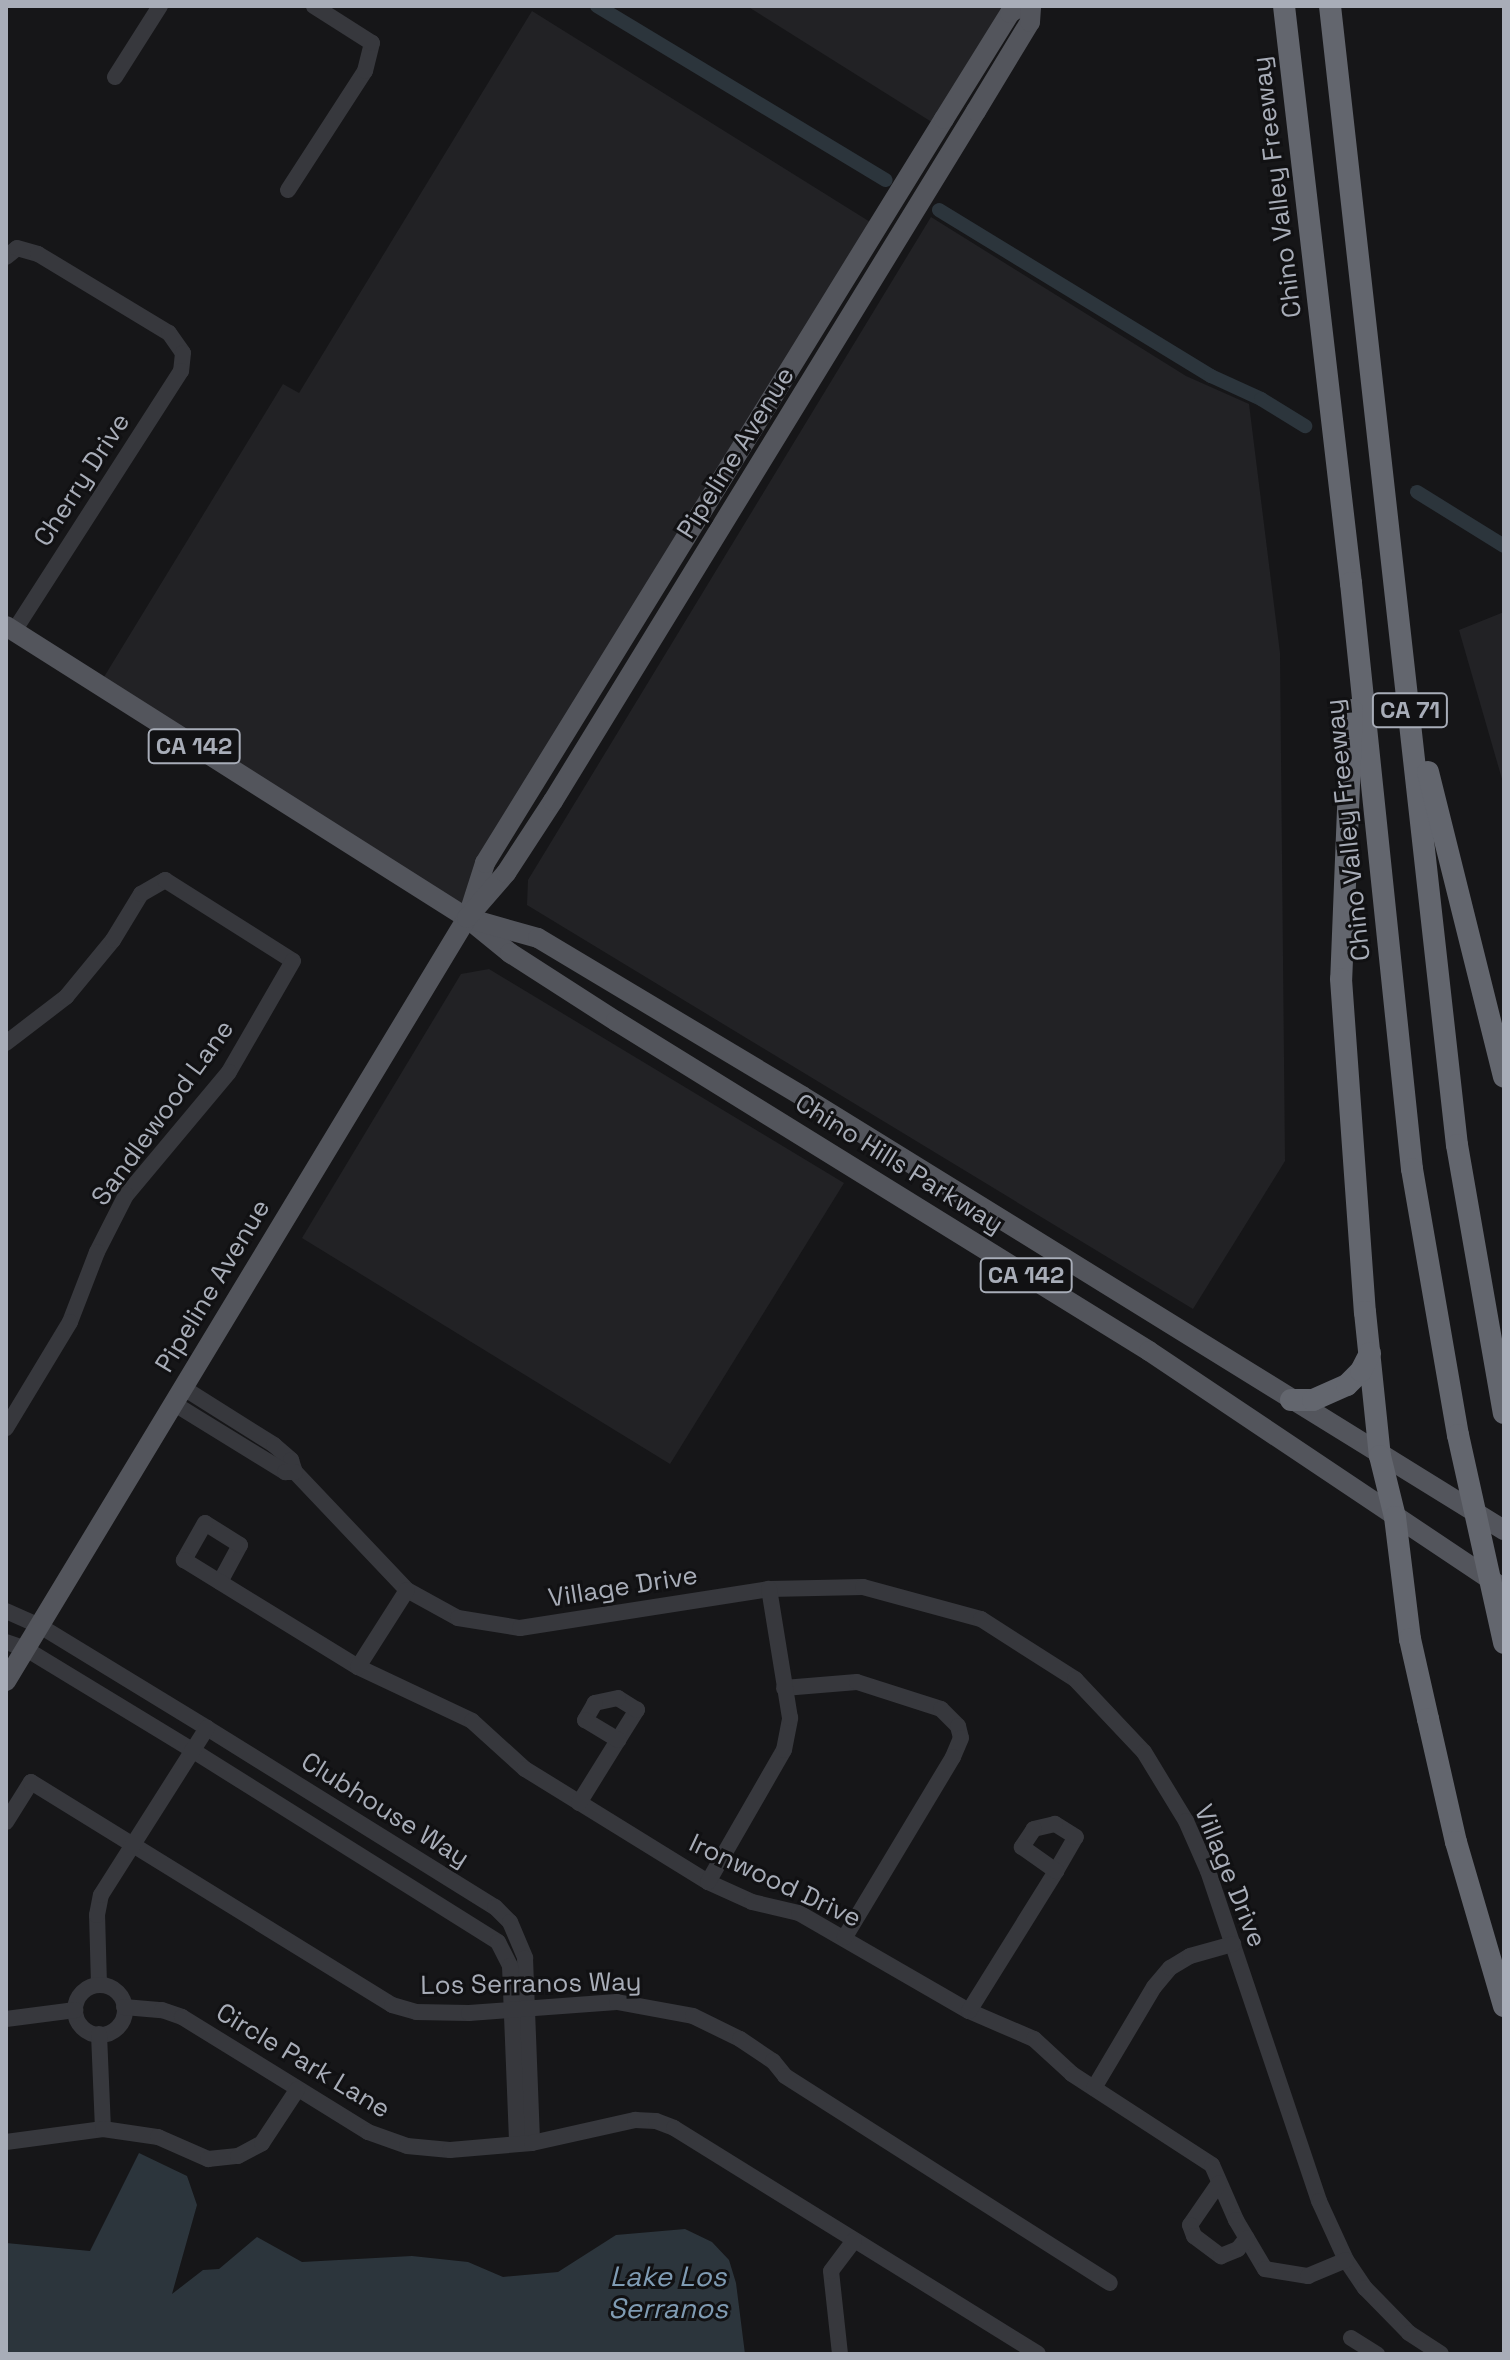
<!DOCTYPE html>
<style>
body{margin:0}
#map{position:relative;width:1510px;height:2360px;overflow:hidden;background:#161618;font-family:"Space Grotesk",sans-serif}
div>[style]{position:absolute}
.built>*{inset:0;background:#222225}
.water>*{inset:0;background:#2c353c}
.canal>*{height:14px;margin:-7px;padding:0 7px;transform-origin:7px;border-radius:7px;background:#2c353c}
.minor>*{height:16px;margin:-8px;padding:0 8px;transform-origin:8px;border-radius:8px;background:#37383d}
.minor>.ring{margin:-8px;padding:0;box-sizing:content-box;background:none;border:16px solid #37383d;border-radius:50%}
.major>*{height:20px;margin:-10px;padding:0 10px;transform-origin:10px;border-radius:10px;background:#53555c}
.highway>*{height:22px;margin:-11px;padding:0 11px;transform-origin:11px;border-radius:11px;background:#63666e}
.highway-bridge>*{height:22px;margin:-11px;padding:0 11px;transform-origin:11px;border-radius:11px;background:#63666e}
span{translate:-50% -50%;white-space:nowrap;text-align:center;line-height:1.15;-webkit-text-stroke:6px #111113;paint-order:stroke}
.shield-label span{padding:2px 6px;background:#111113;border:2px solid;border-radius:6px;-webkit-text-stroke-width:0}
.shield-label{font-size:24px;color:#a8adb8;font-weight:700}
.street-label{font-size:26px;color:#a8adb8}
.water-label{font-size:28px;color:#7f9bb3;font-style:italic}
.frame{position:absolute;inset:0;border:8px solid #a8adb8;pointer-events:none}
</style>
<div id="map">
<div class="built">
<div style="clip-path:polygon(747px 6px,1022px 6px,946px 131px)"></div>
<div style="clip-path:polygon(532px 11px,883px 230px,466px 908px,104px 677px,283px 384px,299px 393px)"></div>
<div style="clip-path:polygon(931px 217px,1186px 376px,1249px 404px,1280px 653px,1285px 1161px,1193px 1309px,527px 905px,528px 880px)"></div>
<div style="clip-path:polygon(1504px 612px,1504px 786px,1459px 630px)"></div>
<div style="clip-path:polygon(489px 969px,844px 1183px,670px 1464px,302px 1238px,461px 974px)"></div>
</div>
<div class="water">
<div style="clip-path:polygon(139px 2153px,187px 2176px,197px 2205px,172px 2294px,203px 2270px,219px 2269px,257px 2237px,302px 2262px,412px 2256px,468px 2262px,503px 2277px,558px 2272px,616px 2235px,685px 2229px,712px 2242px,729px 2260px,736px 2283px,745px 2354px,6px 2354px,6px 2243px,90px 2251px)"></div>
</div>
<div class="canal">
<div style="left:597px;top:6px;width:337px;rotate:31.1deg"></div>
<div style="left:939px;top:210px;width:319px;rotate:31.4deg"></div>
<div style="left:1211px;top:376px;width:55px;rotate:24.7deg"></div>
<div style="left:1261px;top:399px;width:52px;rotate:31.5deg"></div>
<div style="left:1417px;top:492px;width:102px;rotate:31.8deg"></div>
</div>
<div class="minor">
<div style="left:115px;top:77px;width:84px;rotate:-57.6deg"></div>
<div style="left:288px;top:190px;width:142px;rotate:-57.1deg"></div>
<div style="left:365px;top:71px;width:29px;rotate:-76deg"></div>
<div style="left:372px;top:43px;width:69px;rotate:-147.5deg"></div>
<div style="left:6px;top:257px;width:14px;rotate:-39deg"></div>
<div style="left:17px;top:248px;width:22px;rotate:16deg"></div>
<div style="left:38px;top:254px;width:153px;rotate:31.1deg"></div>
<div style="left:169px;top:333px;width:24px;rotate:55deg"></div>
<div style="left:183px;top:353px;width:18px;rotate:96deg"></div>
<div style="left:181px;top:371px;width:309px;rotate:122.7deg"></div>
<div style="left:6px;top:1043px;width:76px;rotate:-37.5deg"></div>
<div style="left:66px;top:997px;width:74px;rotate:-50.5deg"></div>
<div style="left:113px;top:940px;width:54px;rotate:-58.7deg"></div>
<div style="left:141px;top:894px;width:28px;rotate:-30deg"></div>
<div style="left:165px;top:880px;width:151px;rotate:32.3deg"></div>
<div style="left:293px;top:961px;width:128px;rotate:120deg"></div>
<div style="left:229px;top:1072px;width:160px;rotate:129.9deg"></div>
<div style="left:126px;top:1195px;width:64px;rotate:117deg"></div>
<div style="left:97px;top:1252px;width:75px;rotate:111.1deg"></div>
<div style="left:70px;top:1322px;width:124px;rotate:121.1deg"></div>
<div style="left:182px;top:1387px;width:109px;rotate:32.2deg"></div>
<div style="left:274px;top:1445px;width:23px;rotate:41deg"></div>
<div style="left:291px;top:1460px;width:13px;rotate:72deg"></div>
<div style="left:295px;top:1472px;width:163px;rotate:46.5deg"></div>
<div style="left:407px;top:1590px;width:58px;rotate:28.8deg"></div>
<div style="left:458px;top:1618px;width:63px;rotate:9.2deg"></div>
<div style="left:520px;top:1628px;width:252px;rotate:-8.9deg"></div>
<div style="left:769px;top:1589px;width:94px;rotate:-1.2deg"></div>
<div style="left:863px;top:1587px;width:122px;rotate:15.2deg"></div>
<div style="left:981px;top:1619px;width:112px;rotate:32.6deg"></div>
<div style="left:1075px;top:1679px;width:100px;rotate:46.6deg"></div>
<div style="left:1144px;top:1752px;width:81px;rotate:58.7deg"></div>
<div style="left:1186px;top:1821px;width:55px;rotate:66.3deg"></div>
<div style="left:1208px;top:1871px;width:348px;rotate:71.4deg"></div>
<div style="left:1319px;top:2201px;width:65px;rotate:65.4deg"></div>
<div style="left:1346px;top:2260px;width:34px;rotate:56deg"></div>
<div style="left:1365px;top:2288px;width:63px;rotate:45.6deg"></div>
<div style="left:1409px;top:2333px;width:38px;rotate:33deg"></div>
<div style="left:173px;top:1403px;width:132px;rotate:31.6deg"></div>
<div style="left:285px;top:1472px;width:10px"></div>
<div style="left:220px;top:1582px;width:42px;rotate:-61.6deg"></div>
<div style="left:240px;top:1545px;width:41px;rotate:-147.8deg"></div>
<div style="left:205px;top:1523px;width:43px;rotate:119.6deg"></div>
<div style="left:184px;top:1560px;width:204px;rotate:31.6deg"></div>
<div style="left:358px;top:1667px;width:126px;rotate:25.3deg"></div>
<div style="left:472px;top:1721px;width:72px;rotate:42.2deg"></div>
<div style="left:525px;top:1769px;width:215px;rotate:31.7deg"></div>
<div style="left:708px;top:1882px;width:48px;rotate:24.4deg"></div>
<div style="left:752px;top:1902px;width:48px;rotate:13.2deg"></div>
<div style="left:799px;top:1913px;width:196px;rotate:30deg"></div>
<div style="left:969px;top:2011px;width:71px;rotate:23.3deg"></div>
<div style="left:1034px;top:2039px;width:52px;rotate:42.6deg"></div>
<div style="left:1072px;top:2074px;width:167px;rotate:33deg"></div>
<div style="left:1212px;top:2165px;width:60px;rotate:66.4deg"></div>
<div style="left:1236px;top:2220px;width:57px;rotate:59.4deg"></div>
<div style="left:1265px;top:2269px;width:44px;rotate:9.2deg"></div>
<div style="left:1308px;top:2276px;width:41px;rotate:-22.8deg"></div>
<div style="left:6px;top:1611px;width:37px;rotate:24deg"></div>
<div style="left:40px;top:1626px;width:196px;rotate:31.4deg"></div>
<div style="left:207px;top:1728px;width:339px;rotate:31.9deg"></div>
<div style="left:495px;top:1907px;width:21px;rotate:45deg"></div>
<div style="left:510px;top:1922px;width:39px;rotate:67deg"></div>
<div style="left:525px;top:1958px;width:185px;rotate:87.8deg"></div>
<div style="left:6px;top:1642px;width:21px;rotate:19deg"></div>
<div style="left:26px;top:1649px;width:194px;rotate:31.3deg"></div>
<div style="left:192px;top:1750px;width:361px;rotate:32.1deg"></div>
<div style="left:498px;top:1942px;width:27px;rotate:63deg"></div>
<div style="left:510px;top:1966px;width:178px;rotate:87.7deg"></div>
<div style="left:358px;top:1667px;width:91px;rotate:-57.5deg"></div>
<div style="left:784px;top:1688px;width:73px;rotate:-4.7deg"></div>
<div style="left:857px;top:1682px;width:88px;rotate:17.8deg"></div>
<div style="left:941px;top:1709px;width:24px;rotate:45deg"></div>
<div style="left:958px;top:1726px;width:12px;rotate:76deg"></div>
<div style="left:961px;top:1738px;width:21px;rotate:113deg"></div>
<div style="left:953px;top:1757px;width:210px;rotate:121deg"></div>
<div style="left:579px;top:1803px;width:74px;rotate:-58.2deg"></div>
<div style="left:618px;top:1740px;width:36px;rotate:-58deg"></div>
<div style="left:637px;top:1710px;width:22px;rotate:-148deg"></div>
<div style="left:618px;top:1698px;width:24px;rotate:168deg"></div>
<div style="left:595px;top:1703px;width:20px;rotate:120deg"></div>
<div style="left:585px;top:1720px;width:39px;rotate:31deg"></div>
<div style="left:6px;top:1822px;width:47px;rotate:-58deg"></div>
<div style="left:31px;top:1782px;width:424px;rotate:31.7deg"></div>
<div style="left:392px;top:2005px;width:25px;rotate:16deg"></div>
<div style="left:416px;top:2012px;width:53px;rotate:1.1deg"></div>
<div style="left:469px;top:2013px;width:148px;rotate:-4.3deg"></div>
<div style="left:617px;top:2002px;width:77px;rotate:10.4deg"></div>
<div style="left:693px;top:2016px;width:52px;rotate:26.1deg"></div>
<div style="left:740px;top:2039px;width:40px;rotate:34deg"></div>
<div style="left:773px;top:2061px;width:19px;rotate:51deg"></div>
<div style="left:785px;top:2076px;width:385px;rotate:32.5deg"></div>
<div style="left:708px;top:1882px;width:152px;rotate:-60.1deg"></div>
<div style="left:784px;top:1750px;width:33px;rotate:-79deg"></div>
<div style="left:790px;top:1718px;width:131px;rotate:-99.2deg"></div>
<div style="left:99px;top:1985px;width:70px;rotate:-91.6deg"></div>
<div style="left:97px;top:1915px;width:20px;rotate:-79deg"></div>
<div style="left:101px;top:1895px;width:198px;rotate:-57.6deg"></div>
<div class="ring" style="left:75px;top:1985px;width:34px;height:34px"></div>
<div style="left:124px;top:2007px;width:38px;rotate:5deg"></div>
<div style="left:162px;top:2010px;width:21px;rotate:19deg"></div>
<div style="left:182px;top:2017px;width:219px;rotate:31.7deg"></div>
<div style="left:368px;top:2132px;width:41px;rotate:19.7deg"></div>
<div style="left:407px;top:2146px;width:43px;rotate:5.3deg"></div>
<div style="left:450px;top:2150px;width:82px;rotate:-4.9deg"></div>
<div style="left:532px;top:2143px;width:106px;rotate:-12.6deg"></div>
<div style="left:635px;top:2120px;width:21px;rotate:3deg"></div>
<div style="left:656px;top:2121px;width:19px;rotate:21deg"></div>
<div style="left:674px;top:2128px;width:428px;rotate:31.8deg"></div>
<div style="left:969px;top:2011px;width:165px;rotate:-58.1deg"></div>
<div style="left:1056px;top:1871px;width:39px;rotate:-60deg"></div>
<div style="left:1076px;top:1837px;width:25px;rotate:-148deg"></div>
<div style="left:1055px;top:1824px;width:22px;rotate:167deg"></div>
<div style="left:1034px;top:1829px;width:22px;rotate:124deg"></div>
<div style="left:1022px;top:1847px;width:42px;rotate:35.2deg"></div>
<div style="left:6px;top:2019px;width:70px;rotate:-7.4deg"></div>
<div style="left:99px;top:2034px;width:95px;rotate:87.6deg"></div>
<div style="left:1094px;top:2088px;width:117px;rotate:-59.3deg"></div>
<div style="left:1154px;top:1987px;width:25px;rotate:-50deg"></div>
<div style="left:1170px;top:1968px;width:23px;rotate:-31deg"></div>
<div style="left:1190px;top:1956px;width:45px;rotate:-15.6deg"></div>
<div style="left:6px;top:2142px;width:98px;rotate:-7.6deg"></div>
<div style="left:103px;top:2129px;width:56px;rotate:8.3deg"></div>
<div style="left:158px;top:2137px;width:55px;rotate:23.7deg"></div>
<div style="left:208px;top:2159px;width:30px;rotate:-6deg"></div>
<div style="left:238px;top:2156px;width:27px;rotate:-28deg"></div>
<div style="left:262px;top:2143px;width:64px;rotate:-56.6deg"></div>
<div style="left:1219px;top:2183px;width:51px;rotate:124.6deg"></div>
<div style="left:1190px;top:2225px;width:12px;rotate:70deg"></div>
<div style="left:1194px;top:2236px;width:34px;rotate:37deg"></div>
<div style="left:1221px;top:2256px;width:18px;rotate:-22deg"></div>
<div style="left:1238px;top:2249px;width:14px;rotate:-51deg"></div>
<div style="left:1351px;top:2338px;width:31px;rotate:32deg"></div>
<div style="left:840px;top:2354px;width:83px;rotate:-96.2deg"></div>
<div style="left:831px;top:2271px;width:38px;rotate:-53deg"></div>
</div>
<div class="major">
<div style="left:6px;top:626px;width:546px;rotate:32.35deg"></div>
<div style="left:467px;top:918px;width:55px;rotate:39.1deg"></div>
<div style="left:510px;top:953px;width:126px;rotate:32.7deg"></div>
<div style="left:616px;top:1021px;width:627px;rotate:31.76deg"></div>
<div style="left:1149px;top:1351px;width:427px;rotate:33.8deg"></div>
<div style="left:471px;top:907px;width:46px;rotate:-72.3deg"></div>
<div style="left:485px;top:863px;width:874px;rotate:-58.33deg"></div>
<div style="left:944px;top:119px;width:125px;rotate:-58.1deg"></div>
<div style="left:1010px;top:13px;width:13px;rotate:-32deg"></div>
<div style="left:474px;top:920px;width:66px;rotate:15.7deg"></div>
<div style="left:538px;top:938px;width:308px;rotate:30.9deg"></div>
<div style="left:802px;top:1096px;width:825px;rotate:31.73deg"></div>
<div style="left:6px;top:1681px;width:891px;rotate:-58.86deg"></div>
<div style="left:467px;top:918px;width:60px;rotate:-49.1deg"></div>
<div style="left:506px;top:873px;width:86px;rotate:-56.9deg"></div>
<div style="left:553px;top:801px;width:809px;rotate:-58.49deg"></div>
<div style="left:976px;top:111px;width:104px;rotate:-58.8deg"></div>
<div style="left:1030px;top:22px;width:16px;rotate:-86deg"></div>
</div>
<div class="highway">
<div style="left:1284px;top:6px;width:581px;rotate:83.38deg"></div>
<div style="left:1351px;top:583px;width:589px;rotate:84.06deg"></div>
<div style="left:1412px;top:1169px;width:270px;rotate:80.2deg"></div>
<div style="left:1330px;top:6px;width:1146px;rotate:83.64deg"></div>
<div style="left:1457px;top:1145px;width:272px;rotate:80.1deg"></div>
<div style="left:1352px;top:710px;width:269px;rotate:92.3deg"></div>
<div style="left:1341px;top:979px;width:334px;rotate:85.9deg"></div>
<div style="left:1365px;top:1312px;width:145px;rotate:84.1deg"></div>
<div style="left:1380px;top:1456px;width:63px;rotate:76.2deg"></div>
<div style="left:1395px;top:1517px;width:123px;rotate:83deg"></div>
<div style="left:1410px;top:1639px;width:82px;rotate:77.3deg"></div>
<div style="left:1428px;top:1719px;width:126px;rotate:77.2deg"></div>
<div style="left:1456px;top:1842px;width:171px;rotate:73.7deg"></div>
<div style="left:1428px;top:772px;width:314px;rotate:76deg"></div>
<div style="left:1291px;top:1400px;width:22px"></div>
<div style="left:1313px;top:1400px;width:37px;rotate:-24deg"></div>
<div style="left:1347px;top:1385px;width:20px;rotate:-45deg"></div>
<div style="left:1361px;top:1371px;width:20px;rotate:-63deg"></div>
</div>
<div class="highway-bridge">
<div style="left:1458px;top:1435px;width:213px;rotate:77.5deg"></div>
</div>
<div class="shield-label">
<span style="left:1410px;top:710px">CA 71</span>
<span style="left:194px;top:746px">CA 142</span>
<span style="left:1026px;top:1275px">CA 142</span>
</div>
<div class="street-label">
<span style="left:1277px;top:187px;rotate:-97deg">Chino Valley Freeway</span>
<span style="left:736px;top:453px;rotate:-58deg">Pipeline Avenue</span>
<span style="left:82px;top:480px;rotate:-57deg">Cherry Drive</span>
<span style="left:1348px;top:830px;rotate:-96deg">Chino Valley Freeway</span>
<span style="left:163px;top:1113px;rotate:-54deg">Sandlewood Lane</span>
<span style="left:899px;top:1164px;rotate:32deg">Chino Hills Parkway</span>
<span style="left:213px;top:1286px;rotate:-59deg">Pipeline Avenue</span>
<span style="left:623px;top:1587px;rotate:-9deg">Village Drive</span>
<span style="left:385px;top:1810px;rotate:32deg">Clubhouse Way</span>
<span style="left:1230px;top:1876px;rotate:68deg">Village Drive</span>
<span style="left:775px;top:1881px;rotate:25deg">Ironwood Drive</span>
<span style="left:531px;top:1984px;rotate:-1deg">Los Serranos Way</span>
<span style="left:303px;top:2061px;rotate:31deg">Circle Park Lane</span>
</div>
<div class="water-label">
<span style="left:668px;top:2292px">Lake Los<br>Serranos</span>
</div>
<div class="frame"></div>
</div>
